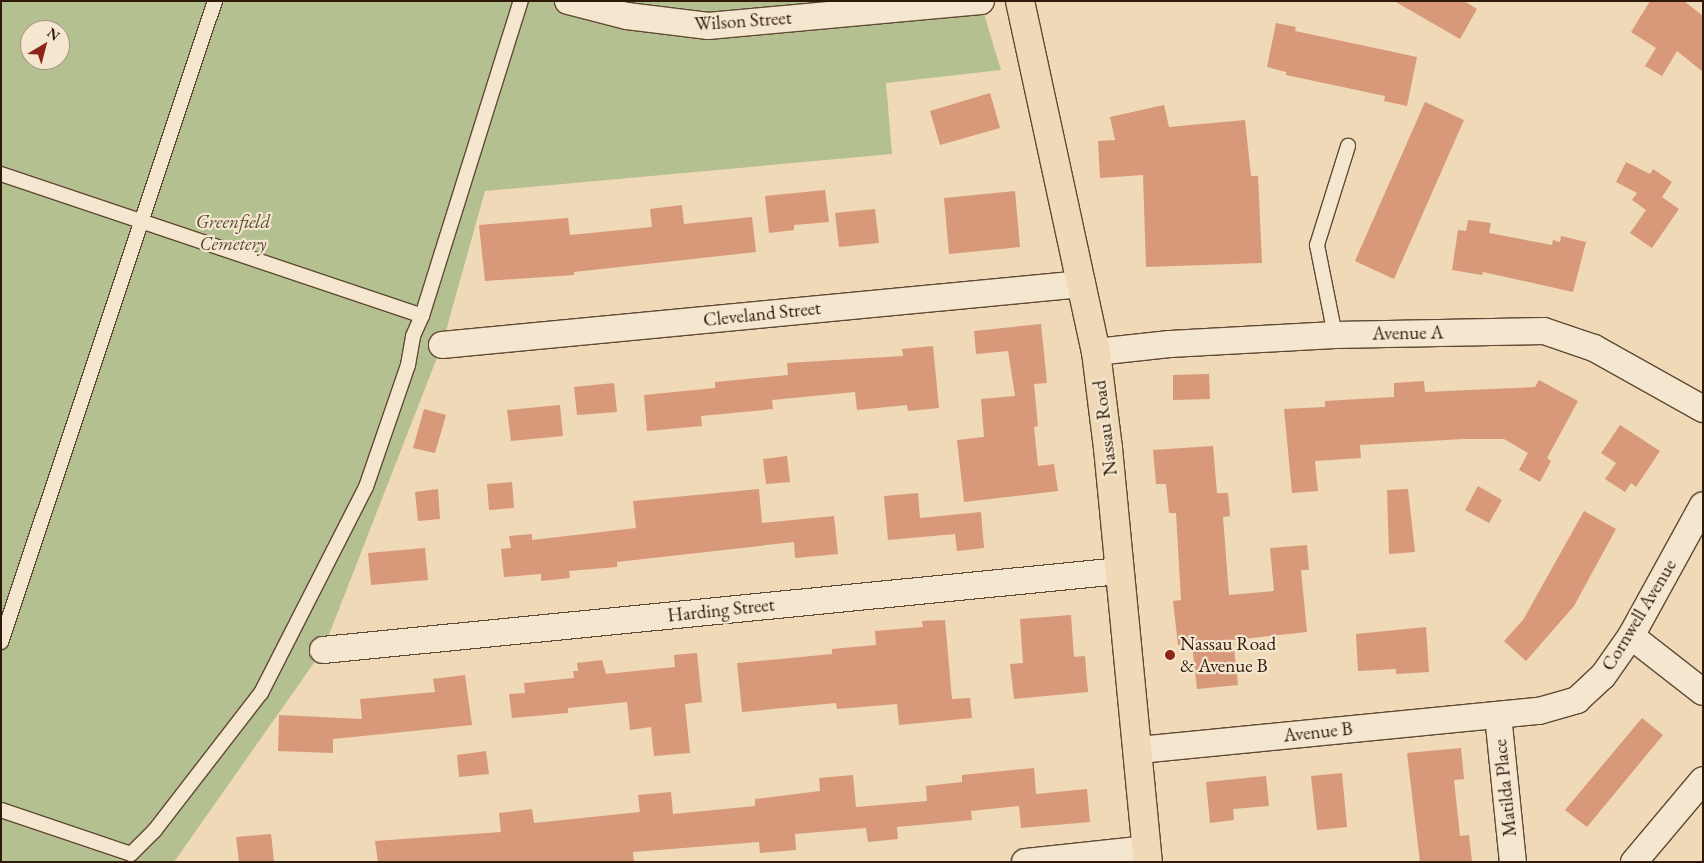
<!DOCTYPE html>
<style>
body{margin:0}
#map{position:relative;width:1704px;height:863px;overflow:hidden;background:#efd9b6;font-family:"EB Garamond",serif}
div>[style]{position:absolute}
.green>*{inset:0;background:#b5c091}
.building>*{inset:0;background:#d8987a}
.roads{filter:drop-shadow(1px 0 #5f4934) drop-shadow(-1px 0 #5f4934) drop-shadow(0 1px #5f4934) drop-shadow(0 -1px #5f4934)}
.service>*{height:14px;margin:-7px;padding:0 7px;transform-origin:7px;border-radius:7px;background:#f5e6d0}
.minor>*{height:26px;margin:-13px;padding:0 13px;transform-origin:13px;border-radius:13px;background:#f5e6d0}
.primary>*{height:28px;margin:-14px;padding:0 14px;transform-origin:14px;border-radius:14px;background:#efd9b6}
.dots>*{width:14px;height:14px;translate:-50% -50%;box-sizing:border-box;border:2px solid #f5e6d0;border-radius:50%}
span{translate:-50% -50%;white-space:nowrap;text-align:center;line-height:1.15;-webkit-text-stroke:4.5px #f5e6d0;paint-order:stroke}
.street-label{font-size:19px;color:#2f1908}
.park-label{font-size:19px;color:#574b31;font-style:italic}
.poi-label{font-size:19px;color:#2f1908}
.left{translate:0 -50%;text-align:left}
.frame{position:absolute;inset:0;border:2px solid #2f1908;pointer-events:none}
.north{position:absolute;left:20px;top:20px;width:50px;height:50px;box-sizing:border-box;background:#f5e6d0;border:1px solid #a69480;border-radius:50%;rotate:37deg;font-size:14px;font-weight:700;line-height:20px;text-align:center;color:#2f1908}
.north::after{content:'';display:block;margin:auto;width:18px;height:22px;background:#8f2418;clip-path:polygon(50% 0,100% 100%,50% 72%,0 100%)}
</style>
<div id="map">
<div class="green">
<div style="clip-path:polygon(evenodd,1px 1px,980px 1px,1001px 70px,886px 83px,892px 154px,485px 191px,442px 345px,323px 650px,174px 862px,1px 862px,1px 1px,30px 30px,60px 30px,60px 60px,30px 60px,30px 30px)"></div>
</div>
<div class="building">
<div style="clip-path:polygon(1394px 1px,1464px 1px,1477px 9px,1460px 39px)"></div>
<div style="clip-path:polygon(1650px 1px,1684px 1px,1703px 16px,1703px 72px,1677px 51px,1662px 76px,1645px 66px,1656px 48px,1631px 32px)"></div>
<div style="clip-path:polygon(1276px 23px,1296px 27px,1295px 31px,1417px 57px,1407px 106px,1384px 101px,1385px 96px,1286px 75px,1286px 72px,1267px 67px)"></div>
<div style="clip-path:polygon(990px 93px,1000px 128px,940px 145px,930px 111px)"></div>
<div style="clip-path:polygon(1425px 102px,1464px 120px,1394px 279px,1355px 261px)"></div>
<div style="clip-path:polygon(1164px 105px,1169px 127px,1245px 120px,1251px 176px,1258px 176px,1262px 263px,1146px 267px,1143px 175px,1100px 178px,1098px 141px,1115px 140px,1110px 117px)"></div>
<div style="clip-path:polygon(1626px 162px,1650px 174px,1653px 169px,1672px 182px,1662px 197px,1679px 209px,1652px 248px,1630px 233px,1646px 210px,1632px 200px,1637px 193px,1616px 182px)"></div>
<div style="clip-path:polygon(825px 190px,829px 222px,794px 225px,794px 230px,769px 233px,765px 196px)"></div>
<div style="clip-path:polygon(1015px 191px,1020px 247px,949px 254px,944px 198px)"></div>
<div style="clip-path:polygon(682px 205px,684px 224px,752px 217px,756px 252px,574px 272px,574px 275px,485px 281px,479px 225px,568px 218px,570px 235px,652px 227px,650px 209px)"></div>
<div style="clip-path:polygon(875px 209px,879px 243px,839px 247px,835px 213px)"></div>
<div style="clip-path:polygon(1468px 220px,1491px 223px,1489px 233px,1552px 245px,1553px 240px,1560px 242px,1561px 236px,1586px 242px,1573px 292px,1483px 272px,1482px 275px,1452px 270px,1458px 230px,1466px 231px)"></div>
<div style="clip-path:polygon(1041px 324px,1047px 383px,1034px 384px,1038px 426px,1034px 427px,1038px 466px,1054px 464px,1058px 491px,964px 502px,957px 440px,984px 437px,981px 399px,1015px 396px,1008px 351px,976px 354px,974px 331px)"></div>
<div style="clip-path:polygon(933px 346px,939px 408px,908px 411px,907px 405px,857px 410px,855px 392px,772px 400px,773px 409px,701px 416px,702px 426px,647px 431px,644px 395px,715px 388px,715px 382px,788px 375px,787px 363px,903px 356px,902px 349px)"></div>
<div style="clip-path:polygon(1209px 374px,1210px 399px,1173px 400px,1173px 375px)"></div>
<div style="clip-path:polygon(1539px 380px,1578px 401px,1547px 458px,1551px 461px,1540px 482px,1519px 470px,1528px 453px,1504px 439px,1463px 439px,1360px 445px,1361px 458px,1315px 461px,1318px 491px,1292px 493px,1284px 409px,1325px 407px,1325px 401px,1394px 397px,1394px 383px,1424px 381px,1425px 392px,1535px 387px)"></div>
<div style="clip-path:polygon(614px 383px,617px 412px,577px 415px,574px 387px)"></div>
<div style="clip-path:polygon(560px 405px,563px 436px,511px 441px,507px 410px)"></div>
<div style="clip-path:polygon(424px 409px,446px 415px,435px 453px,413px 448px)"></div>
<div style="clip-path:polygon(1620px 425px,1660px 451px,1636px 487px,1631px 483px,1625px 492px,1605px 479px,1616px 463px,1601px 453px)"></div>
<div style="clip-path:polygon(1213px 446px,1217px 493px,1228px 493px,1230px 516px,1223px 517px,1229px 595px,1274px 591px,1270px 548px,1307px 545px,1309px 570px,1301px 570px,1307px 632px,1233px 640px,1238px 685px,1197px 689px,1192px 644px,1178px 645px,1173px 601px,1181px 600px,1176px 513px,1169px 513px,1166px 484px,1156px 484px,1153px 450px)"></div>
<div style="clip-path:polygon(787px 456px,790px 482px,766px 484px,763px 459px)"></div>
<div style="clip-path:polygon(512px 482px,514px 508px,489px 510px,487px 484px)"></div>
<div style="clip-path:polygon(1478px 486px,1502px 500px,1489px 523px,1465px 510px)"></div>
<div style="clip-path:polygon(438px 489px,440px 519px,418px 521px,415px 492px)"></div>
<div style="clip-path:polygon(759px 489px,762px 523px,834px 516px,838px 554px,795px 558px,794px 542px,617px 562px,617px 567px,569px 571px,570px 578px,541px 581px,541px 574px,504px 577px,501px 549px,511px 548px,509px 536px,532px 534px,532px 540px,636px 528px,633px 501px)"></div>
<div style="clip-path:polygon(1408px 489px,1415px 552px,1389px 554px,1387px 490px)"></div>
<div style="clip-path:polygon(918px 493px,920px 518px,981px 512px,984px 548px,957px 551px,955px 534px,888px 540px,884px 496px)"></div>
<div style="clip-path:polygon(1584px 511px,1616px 529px,1574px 606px,1526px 661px,1504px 641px,1523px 620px)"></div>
<div style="clip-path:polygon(425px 548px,428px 580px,371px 585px,368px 553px)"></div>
<div style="clip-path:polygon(1071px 615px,1074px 657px,1085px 656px,1088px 692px,1014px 699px,1010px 664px,1023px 663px,1020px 619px)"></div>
<div style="clip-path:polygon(945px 620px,952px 699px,970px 698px,972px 718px,899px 725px,897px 704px,837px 709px,836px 703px,742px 712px,737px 663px,832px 654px,832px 649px,876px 645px,875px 631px,923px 627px,922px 621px)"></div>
<div style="clip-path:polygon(1426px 627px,1429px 672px,1396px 674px,1396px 669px,1358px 671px,1356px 634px)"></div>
<div style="clip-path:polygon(697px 653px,702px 702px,685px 704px,690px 753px,654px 756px,651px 727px,630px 730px,627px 702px,568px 708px,568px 713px,512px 718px,509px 694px,525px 693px,524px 683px,574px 678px,573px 671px,578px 671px,577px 663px,602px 660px,606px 674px,675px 667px,674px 655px)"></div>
<div style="clip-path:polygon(465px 675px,472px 725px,333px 739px,333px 753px,278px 751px,279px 715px,362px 719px,360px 699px,435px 692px,433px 679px)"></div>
<div style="clip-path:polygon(1642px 718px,1663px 735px,1587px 827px,1565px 810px)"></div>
<div style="clip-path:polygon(1461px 748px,1464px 779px,1454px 780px,1460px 836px,1469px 835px,1472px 862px,1420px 862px,1407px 753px)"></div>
<div style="clip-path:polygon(486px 751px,489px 774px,459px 777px,457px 755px)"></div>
<div style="clip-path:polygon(1034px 768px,1036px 794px,1087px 789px,1090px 822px,1021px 828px,1019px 806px,971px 811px,972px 820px,897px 827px,898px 839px,868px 842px,866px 828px,795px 834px,796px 850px,760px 853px,759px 842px,633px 852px,634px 862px,378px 862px,375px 841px,501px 832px,499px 813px,532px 809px,534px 823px,640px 812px,638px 795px,671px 792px,673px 814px,755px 806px,755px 799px,820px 791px,819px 778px,853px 775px,856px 807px,927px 801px,926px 786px,962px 782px,962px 775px)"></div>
<div style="clip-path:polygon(1342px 773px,1347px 827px,1317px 830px,1311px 776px)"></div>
<div style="clip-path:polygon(1266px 776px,1269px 806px,1233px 809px,1234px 820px,1210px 823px,1206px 782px)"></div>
<div style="clip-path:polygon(271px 834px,274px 862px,239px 862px,236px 837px)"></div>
</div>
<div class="roads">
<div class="service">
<div style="left:1px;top:174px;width:444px;rotate:18.6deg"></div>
<div style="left:1335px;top:335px;width:92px;rotate:-101.3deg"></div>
<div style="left:1317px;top:245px;width:104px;rotate:-72.6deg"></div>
<div style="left:1px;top:642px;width:676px;rotate:-71.54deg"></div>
<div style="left:1px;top:810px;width:137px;rotate:18.7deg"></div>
<div style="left:131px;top:854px;width:34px;rotate:-45deg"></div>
<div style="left:155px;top:830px;width:173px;rotate:-52.3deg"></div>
<div style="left:261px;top:693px;width:231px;rotate:-63deg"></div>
<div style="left:366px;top:487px;width:129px;rotate:-71deg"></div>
<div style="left:408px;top:365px;width:29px;rotate:-80deg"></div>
<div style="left:413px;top:336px;width:22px;rotate:-66deg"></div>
<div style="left:422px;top:316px;width:330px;rotate:-72.6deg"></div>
</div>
<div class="minor">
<div style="left:568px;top:1px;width:61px;rotate:14.3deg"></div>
<div style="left:627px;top:16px;width:82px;rotate:7deg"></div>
<div style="left:708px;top:26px;width:274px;rotate:-5.2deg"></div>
<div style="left:442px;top:345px;width:643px;rotate:-5.44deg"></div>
<div style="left:1096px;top:352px;width:74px;rotate:-6.2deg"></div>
<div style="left:1170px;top:344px;width:165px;rotate:-3.1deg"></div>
<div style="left:1335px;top:335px;width:209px;rotate:-1.1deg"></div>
<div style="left:1544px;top:331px;width:53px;rotate:18.8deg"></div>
<div style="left:1594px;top:348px;width:125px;rotate:29.2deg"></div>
<div style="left:1631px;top:636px;width:91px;rotate:37.9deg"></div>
<div style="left:323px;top:650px;width:801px;rotate:-5.66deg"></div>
<div style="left:1498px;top:715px;width:148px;rotate:84.2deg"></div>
<div style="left:1139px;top:750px;width:402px;rotate:-5.6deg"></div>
<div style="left:1539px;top:711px;width:40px;rotate:-16deg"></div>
<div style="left:1577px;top:700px;width:35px;rotate:-43deg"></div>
<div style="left:1603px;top:676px;width:49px;rotate:-55deg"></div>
<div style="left:1631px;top:636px;width:149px;rotate:-61.2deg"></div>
<div style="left:1025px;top:862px;width:122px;rotate:-6.1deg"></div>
<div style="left:1634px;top:862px;width:107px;rotate:-49.9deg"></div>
</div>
<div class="primary">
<div style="left:1020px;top:1px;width:359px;rotate:77.8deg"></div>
<div style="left:1096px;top:352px;width:97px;rotate:82.9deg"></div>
<div style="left:1108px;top:448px;width:416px;rotate:84.5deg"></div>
</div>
</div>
<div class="dots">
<div style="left:1170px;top:655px;background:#8f2418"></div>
</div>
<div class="street-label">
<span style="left:743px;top:21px;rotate:-4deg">Wilson Street</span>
<span style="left:762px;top:314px;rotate:-6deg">Cleveland Street</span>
<span style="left:1408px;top:333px;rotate:-1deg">Avenue A</span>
<span style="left:1105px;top:428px;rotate:-97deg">Nassau Road</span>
<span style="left:721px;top:610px;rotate:-6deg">Harding Street</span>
<span style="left:1639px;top:615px;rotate:-59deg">Cornwell Avenue</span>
<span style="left:1318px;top:732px;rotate:-6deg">Avenue B</span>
<span style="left:1505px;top:788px;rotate:-96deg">Matilda Place</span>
</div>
<div class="park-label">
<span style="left:233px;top:233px">Greenfield<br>Cemetery</span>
</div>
<div class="poi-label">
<span class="left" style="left:1180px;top:655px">Nassau Road<br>&amp; Avenue B</span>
</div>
<div class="frame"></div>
<div class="north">N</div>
</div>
